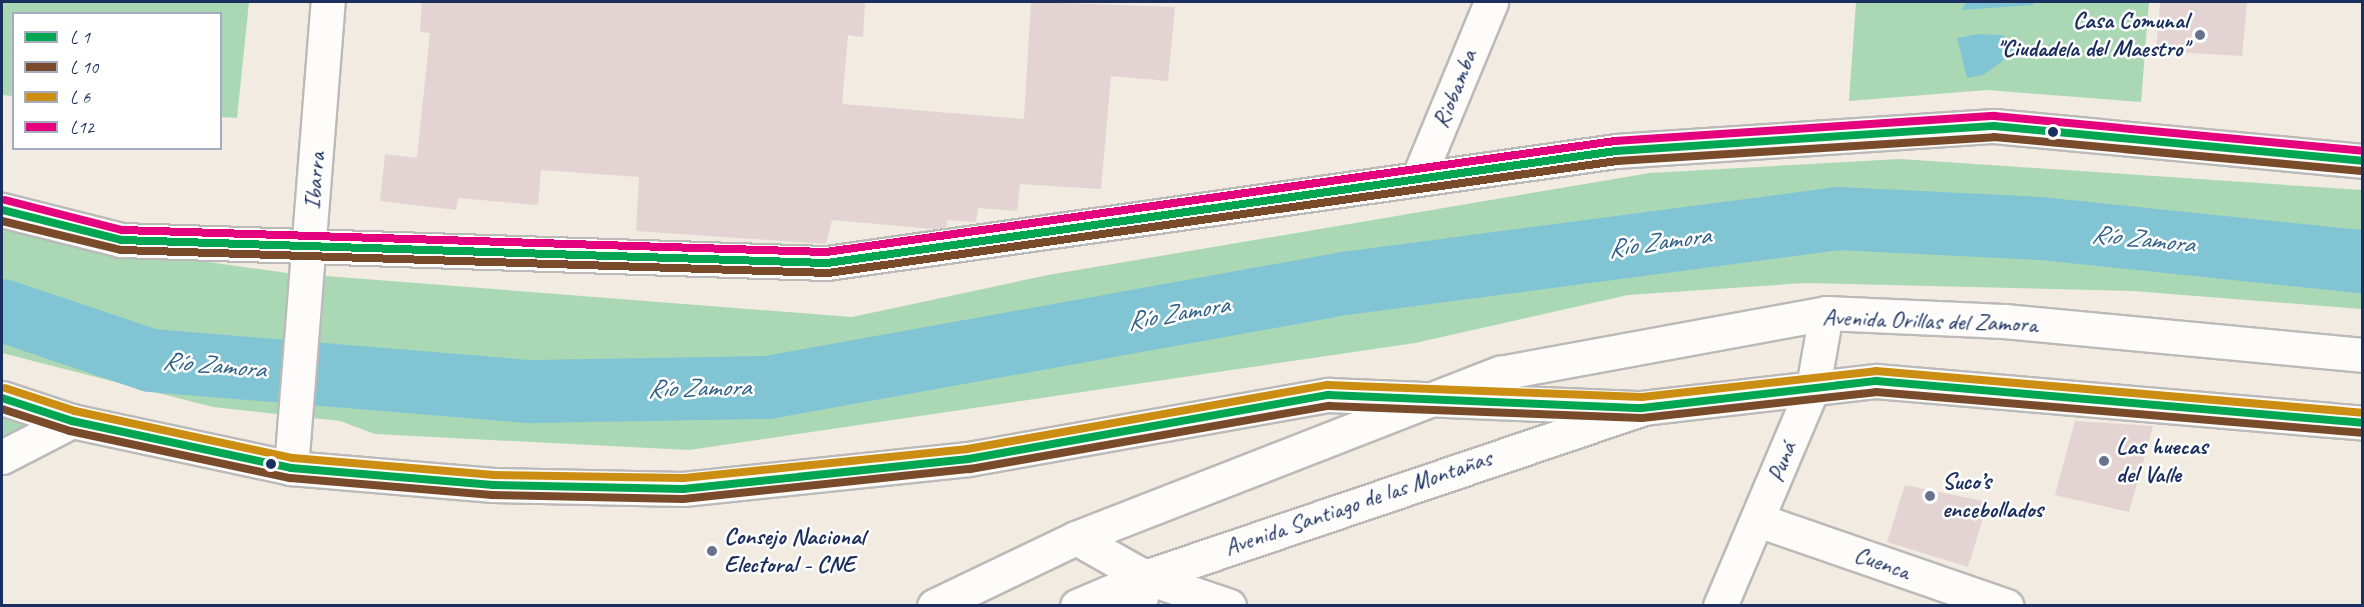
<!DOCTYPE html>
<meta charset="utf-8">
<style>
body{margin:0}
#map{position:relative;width:2364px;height:607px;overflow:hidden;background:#f1ebe1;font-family:Caveat,sans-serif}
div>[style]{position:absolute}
.green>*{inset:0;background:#aad8b4}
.water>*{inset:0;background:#81c5d5}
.river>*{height:63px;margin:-31.5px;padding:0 31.5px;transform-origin:31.5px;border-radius:31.5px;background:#81c5d5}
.building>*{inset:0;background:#e3d3d3}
.roads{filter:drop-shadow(2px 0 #bbbab8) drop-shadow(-2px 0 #bbbab8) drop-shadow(0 2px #bbbab8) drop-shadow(0 -2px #bbbab8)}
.street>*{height:33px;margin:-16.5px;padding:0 16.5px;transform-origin:16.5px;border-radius:16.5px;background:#fdfcfa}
.secondary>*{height:33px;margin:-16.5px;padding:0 16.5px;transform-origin:16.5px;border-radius:16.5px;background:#fdfcfa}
.primary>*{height:33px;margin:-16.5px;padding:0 16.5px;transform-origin:16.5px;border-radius:16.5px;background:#fdfcfa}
.bus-1>*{height:8px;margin:-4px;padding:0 4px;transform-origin:4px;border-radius:4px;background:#00a651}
.bus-2>*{height:8px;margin:-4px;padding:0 4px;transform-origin:4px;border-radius:4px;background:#7a4b2a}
.bus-3>*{height:8px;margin:-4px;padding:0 4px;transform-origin:4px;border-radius:4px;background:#cb8e13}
.bus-4>*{height:8px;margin:-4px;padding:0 4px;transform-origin:4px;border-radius:4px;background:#e5007d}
.dots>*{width:16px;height:16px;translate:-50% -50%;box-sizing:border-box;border:3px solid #fff;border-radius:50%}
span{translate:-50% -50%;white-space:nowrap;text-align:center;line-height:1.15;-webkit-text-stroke:5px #fff;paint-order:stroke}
.poi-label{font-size:24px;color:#1b2f5e;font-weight:700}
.right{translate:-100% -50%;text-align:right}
.left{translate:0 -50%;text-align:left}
.street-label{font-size:24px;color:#1b2f5e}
.water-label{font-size:26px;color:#2e5e86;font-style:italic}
.frame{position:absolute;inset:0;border:3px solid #1b2f5e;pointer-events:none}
.legend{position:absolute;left:12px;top:12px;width:210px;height:138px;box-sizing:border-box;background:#fff;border:2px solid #a4acbf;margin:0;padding:8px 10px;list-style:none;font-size:18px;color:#1b2f5e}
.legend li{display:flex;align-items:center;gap:12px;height:30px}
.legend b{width:30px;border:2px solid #a4acbf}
</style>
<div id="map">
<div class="green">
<div style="clip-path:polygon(2px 2px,249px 2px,237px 118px,221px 117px,220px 14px,14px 14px,13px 96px,2px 95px)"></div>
<div style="clip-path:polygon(1856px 2px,2149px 2px,2141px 102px,1987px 90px,1849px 101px)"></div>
<div style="clip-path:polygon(1900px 159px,2362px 190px,2362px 309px,2133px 291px,1805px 283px,1628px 295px,1415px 343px,689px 450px,375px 434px,340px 421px,213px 407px,2px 353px,2px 221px,52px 240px,287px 273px,852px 317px,1048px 275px,1650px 173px)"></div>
<div style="clip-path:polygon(2px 398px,72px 421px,2px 457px)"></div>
</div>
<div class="water">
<div style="clip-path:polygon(1967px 2px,2033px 2px,2033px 5px,1961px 10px)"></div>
<div style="clip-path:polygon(1979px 34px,2002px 35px,2019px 49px,1983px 75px,1967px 78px,1957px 38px)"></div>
</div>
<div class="river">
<div style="left:2px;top:310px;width:157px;rotate:18.6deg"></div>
<div style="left:151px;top:360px;width:382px;rotate:4.7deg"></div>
<div style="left:532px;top:391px;width:235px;rotate:-1deg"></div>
<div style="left:767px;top:387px;width:586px;rotate:-10.22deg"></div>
<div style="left:1344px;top:283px;width:497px;rotate:-7.5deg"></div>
<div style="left:1837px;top:218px;width:203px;rotate:2.8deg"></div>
<div style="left:2040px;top:228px;width:324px;rotate:5.9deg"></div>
</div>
<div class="building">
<div style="clip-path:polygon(422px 2px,865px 2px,863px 37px,848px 35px,842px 104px,1024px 119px,1031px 2px,1175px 7px,1168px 81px,1111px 76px,1101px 189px,1020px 184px,1017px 211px,978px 208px,976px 222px,947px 220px,947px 227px,933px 229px,832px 220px,826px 244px,636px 231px,639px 177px,541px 170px,538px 205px,458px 198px,456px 210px,380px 201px,385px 154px,417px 158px,430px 33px,420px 32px)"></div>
<div style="clip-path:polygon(2160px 2px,2247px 2px,2242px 56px,2156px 51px)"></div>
<div style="clip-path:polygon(2075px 421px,2153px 426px,2129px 512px,2055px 495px)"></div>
<div style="clip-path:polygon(1905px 485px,1988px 502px,1968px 567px,1887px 542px)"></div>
</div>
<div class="roads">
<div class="street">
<div style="left:1419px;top:176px;width:188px;rotate:-67.5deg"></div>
<div style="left:2px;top:457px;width:79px;rotate:-27.2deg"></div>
<div style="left:291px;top:468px;width:467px;rotate:-85.5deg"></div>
<div style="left:1758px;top:520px;width:263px;rotate:19.1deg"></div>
<div style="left:1076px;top:538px;width:79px;rotate:29.5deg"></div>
<div style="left:1145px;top:577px;width:89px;rotate:19deg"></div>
<div style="left:1139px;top:606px;width:30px;rotate:-78deg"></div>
<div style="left:1720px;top:606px;width:238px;rotate:-67deg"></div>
<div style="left:1813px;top:387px;width:75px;rotate:-80deg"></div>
</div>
<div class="secondary">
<div style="left:934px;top:606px;width:157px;rotate:-25.6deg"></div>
<div style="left:1076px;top:538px;width:455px;rotate:-21.3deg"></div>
<div style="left:1500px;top:373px;width:331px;rotate:-10.4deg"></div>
<div style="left:1826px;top:313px;width:178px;rotate:2.6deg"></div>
<div style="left:2004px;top:321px;width:360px;rotate:5.4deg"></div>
<div style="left:1077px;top:606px;width:74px;rotate:-23.1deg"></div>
<div style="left:1145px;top:577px;width:524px;rotate:-18.71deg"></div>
</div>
<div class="primary">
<div style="left:2px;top:210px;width:123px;rotate:14.1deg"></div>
<div style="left:121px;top:240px;width:706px;rotate:1.87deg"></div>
<div style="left:827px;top:263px;width:797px;rotate:-8.08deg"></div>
<div style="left:1616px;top:151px;width:379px;rotate:-3.8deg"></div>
<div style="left:1994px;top:126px;width:370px;rotate:5.4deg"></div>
<div style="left:2px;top:398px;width:74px;rotate:18.2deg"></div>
<div style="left:72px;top:421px;width:224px;rotate:12.1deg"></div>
<div style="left:291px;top:468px;width:203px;rotate:4.8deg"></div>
<div style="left:493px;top:485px;width:190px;rotate:1.2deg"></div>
<div style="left:683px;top:489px;width:287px;rotate:-6deg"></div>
<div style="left:968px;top:459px;width:366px;rotate:-10.1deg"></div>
<div style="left:1328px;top:395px;width:314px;rotate:2.4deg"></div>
<div style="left:1642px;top:408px;width:236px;rotate:-6.6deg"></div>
<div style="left:1876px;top:381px;width:488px;rotate:4.9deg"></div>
</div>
</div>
<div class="bus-1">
<div style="left:2px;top:210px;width:123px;rotate:14.1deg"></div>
<div style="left:121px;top:240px;width:706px;rotate:1.87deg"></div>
<div style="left:827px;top:263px;width:797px;rotate:-8.08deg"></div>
<div style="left:1616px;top:151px;width:379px;rotate:-3.8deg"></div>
<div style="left:1994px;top:126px;width:370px;rotate:5.4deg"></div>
<div style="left:2px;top:398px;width:74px;rotate:18.2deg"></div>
<div style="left:72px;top:421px;width:224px;rotate:12.1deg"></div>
<div style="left:291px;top:468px;width:203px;rotate:4.8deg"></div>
<div style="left:493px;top:485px;width:190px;rotate:1.2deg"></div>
<div style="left:683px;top:489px;width:287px;rotate:-6deg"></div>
<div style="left:968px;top:459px;width:366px;rotate:-10.1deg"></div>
<div style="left:1328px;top:395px;width:314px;rotate:2.4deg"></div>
<div style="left:1642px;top:408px;width:236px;rotate:-6.6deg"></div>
<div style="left:1876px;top:381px;width:488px;rotate:4.9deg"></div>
</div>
<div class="bus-2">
<div style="left:2px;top:221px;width:122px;rotate:13.7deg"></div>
<div style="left:121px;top:250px;width:707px;rotate:1.86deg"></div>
<div style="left:828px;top:273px;width:797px;rotate:-8.08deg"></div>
<div style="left:1617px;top:161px;width:378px;rotate:-3.6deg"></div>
<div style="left:1994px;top:137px;width:369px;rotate:5.3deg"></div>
<div style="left:2px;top:409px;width:71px;rotate:17.9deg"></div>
<div style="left:70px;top:431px;width:225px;rotate:12.1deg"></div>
<div style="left:290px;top:478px;width:203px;rotate:4.8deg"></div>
<div style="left:492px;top:495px;width:191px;rotate:1.2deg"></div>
<div style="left:683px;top:499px;width:289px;rotate:-6deg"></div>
<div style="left:970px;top:469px;width:364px;rotate:-10deg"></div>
<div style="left:1329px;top:406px;width:313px;rotate:2.2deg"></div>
<div style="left:1642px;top:418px;width:235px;rotate:-6.3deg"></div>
<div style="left:1876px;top:392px;width:487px;rotate:4.8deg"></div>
</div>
<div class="bus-3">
<div style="left:5px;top:388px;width:74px;rotate:18.2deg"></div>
<div style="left:75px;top:411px;width:223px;rotate:12.2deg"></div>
<div style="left:293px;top:458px;width:202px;rotate:4.8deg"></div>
<div style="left:494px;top:475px;width:189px;rotate:0.9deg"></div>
<div style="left:683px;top:478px;width:285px;rotate:-5.8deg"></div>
<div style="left:967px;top:449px;width:366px;rotate:-10.1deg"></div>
<div style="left:1327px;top:385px;width:315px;rotate:2.2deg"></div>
<div style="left:1642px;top:397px;width:235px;rotate:-6.3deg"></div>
<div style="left:1876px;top:371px;width:488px;rotate:4.9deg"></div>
</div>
<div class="bus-4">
<div style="left:5px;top:200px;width:121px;rotate:14.4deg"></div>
<div style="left:122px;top:230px;width:704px;rotate:1.79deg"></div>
<div style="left:826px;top:252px;width:797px;rotate:-8.01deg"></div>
<div style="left:1615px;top:141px;width:380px;rotate:-3.8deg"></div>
<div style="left:1994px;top:116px;width:370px;rotate:5.4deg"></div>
</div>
<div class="dots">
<div style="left:2200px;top:35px;background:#66718c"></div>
<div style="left:2053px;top:132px;background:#1b2f5e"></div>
<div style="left:2104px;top:461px;background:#66718c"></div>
<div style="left:271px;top:464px;background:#1b2f5e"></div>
<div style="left:1930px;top:496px;background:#66718c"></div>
<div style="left:712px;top:551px;background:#66718c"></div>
</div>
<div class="poi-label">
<span class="right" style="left:2188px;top:35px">Casa Comunal<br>"Ciudadela del Maestro"</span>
<span class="left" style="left:2116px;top:461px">Las huecas<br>del Valle</span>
<span class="left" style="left:1942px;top:496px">Suco’s<br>encebollados</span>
<span class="left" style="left:724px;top:551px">Consejo Nacional<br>Electoral - CNE</span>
</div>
<div class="street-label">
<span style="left:1455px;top:89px;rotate:-68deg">Riobamba</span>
<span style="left:315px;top:181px;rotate:-86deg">Ibarra</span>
<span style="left:1930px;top:321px;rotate:2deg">Avenida Orillas del Zamora</span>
<span style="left:1782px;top:462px;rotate:-68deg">Puná</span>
<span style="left:1358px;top:503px;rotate:-19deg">Avenida Santiago de las Montañas</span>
<span style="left:1882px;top:563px;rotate:19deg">Cuenca</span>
</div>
<div class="water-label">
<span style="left:2143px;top:239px;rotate:6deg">Río Zamora</span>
<span style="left:1659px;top:242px;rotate:-8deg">Río Zamora</span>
<span style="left:1178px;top:313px;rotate:-10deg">Río Zamora</span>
<span style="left:214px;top:365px;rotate:5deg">Río Zamora</span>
<span style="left:699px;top:388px;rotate:-1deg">Río Zamora</span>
</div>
<div class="frame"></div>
<ul class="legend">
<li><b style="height:8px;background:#00a651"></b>L 1</li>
<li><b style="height:8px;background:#7a4b2a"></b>L 10</li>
<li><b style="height:8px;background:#cb8e13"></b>L 6</li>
<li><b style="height:8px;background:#e5007d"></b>L12</li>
</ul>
</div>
